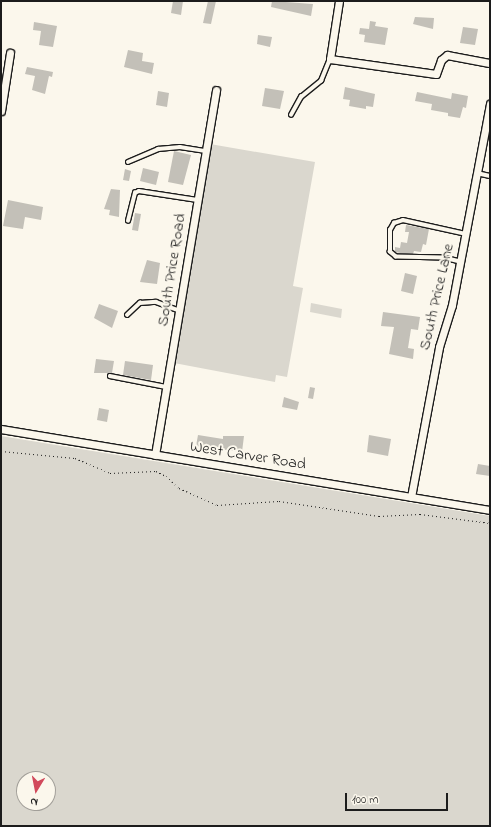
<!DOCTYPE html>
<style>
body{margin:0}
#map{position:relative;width:491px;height:827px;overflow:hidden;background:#fbf7ec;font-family:"Indie Flower",sans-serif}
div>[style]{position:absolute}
.green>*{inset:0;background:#dad7ce}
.building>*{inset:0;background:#c3c0b8}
.path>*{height:1px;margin-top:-0.5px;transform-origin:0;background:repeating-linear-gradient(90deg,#1c1c1c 0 1px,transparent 0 4px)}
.roads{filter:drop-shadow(1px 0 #1c1c1c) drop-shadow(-1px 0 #1c1c1c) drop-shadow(0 1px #1c1c1c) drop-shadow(0 -1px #1c1c1c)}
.service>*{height:3.5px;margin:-1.75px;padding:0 1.75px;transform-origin:1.75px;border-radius:1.75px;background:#fbf7ec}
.minor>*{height:7px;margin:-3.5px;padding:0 3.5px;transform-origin:3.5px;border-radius:3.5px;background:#fbf7ec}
span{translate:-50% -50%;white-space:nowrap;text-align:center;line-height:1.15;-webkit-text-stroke:4px #fbf7ec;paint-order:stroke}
.street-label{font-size:16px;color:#1c1c1c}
.frame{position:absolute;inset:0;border:2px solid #1c1c1c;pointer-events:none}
.north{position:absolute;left:16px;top:771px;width:40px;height:40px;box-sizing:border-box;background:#fbf7ec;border:1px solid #a29f99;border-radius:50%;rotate:190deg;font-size:11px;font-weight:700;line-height:16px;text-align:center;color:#1c1c1c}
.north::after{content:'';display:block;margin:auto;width:14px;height:18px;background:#d1495b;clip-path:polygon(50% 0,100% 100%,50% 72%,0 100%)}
.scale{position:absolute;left:345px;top:793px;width:103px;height:18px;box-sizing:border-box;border:2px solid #1c1c1c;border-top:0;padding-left:5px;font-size:12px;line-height:14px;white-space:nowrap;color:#1c1c1c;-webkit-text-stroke:3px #fbf7ec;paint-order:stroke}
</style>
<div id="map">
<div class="green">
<div style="clip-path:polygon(210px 144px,315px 162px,293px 286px,303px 288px,287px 377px,276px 375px,275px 382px,174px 363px)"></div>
<div style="clip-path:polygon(311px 303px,342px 309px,341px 318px,310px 312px)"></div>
<div style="clip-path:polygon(evenodd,1px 436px,490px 516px,490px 826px,1px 826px,1px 436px,24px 779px,48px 779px,48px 803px,24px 803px,24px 779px)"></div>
</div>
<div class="building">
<div style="clip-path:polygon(173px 1px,183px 1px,181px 15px,171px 13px)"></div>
<div style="clip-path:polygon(208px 1px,216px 1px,211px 24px,203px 23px)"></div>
<div style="clip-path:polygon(272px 1px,313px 4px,311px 16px,271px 7px)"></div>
<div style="clip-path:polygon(415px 17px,434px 18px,433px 29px,413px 24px)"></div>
<div style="clip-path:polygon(370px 21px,376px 22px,375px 26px,388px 28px,385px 45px,364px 42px,365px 35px,359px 34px,360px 28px,369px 29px)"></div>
<div style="clip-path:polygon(34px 22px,57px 26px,53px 47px,39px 45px,41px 31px,33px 30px)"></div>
<div style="clip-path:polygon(463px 27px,478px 29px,475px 45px,460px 43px)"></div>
<div style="clip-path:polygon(258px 35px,272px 37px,270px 47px,257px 44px)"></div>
<div style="clip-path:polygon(128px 50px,143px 53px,142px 61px,154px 63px,152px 74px,124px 67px)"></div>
<div style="clip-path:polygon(27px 67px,53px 72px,52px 77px,49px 76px,45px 94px,32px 90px,35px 76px,25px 74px)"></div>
<div style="clip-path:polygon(345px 87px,375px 94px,373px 107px,366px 106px,366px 109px,349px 106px,350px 100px,343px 99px)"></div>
<div style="clip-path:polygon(265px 88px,284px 91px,280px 109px,262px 106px)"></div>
<div style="clip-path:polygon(158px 91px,169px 93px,167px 107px,156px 105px)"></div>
<div style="clip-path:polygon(417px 92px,451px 99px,452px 93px,468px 96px,466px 108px,463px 107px,460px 118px,448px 116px,448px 113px,431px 110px,432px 104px,415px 101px)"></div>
<div style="clip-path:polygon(174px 151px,191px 155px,183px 185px,168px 182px)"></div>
<div style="clip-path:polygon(143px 168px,159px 172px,156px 185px,140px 181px)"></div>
<div style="clip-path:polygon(125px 169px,131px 171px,129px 181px,123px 180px)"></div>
<div style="clip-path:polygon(111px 189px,120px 190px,119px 217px,109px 215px,110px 210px,104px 209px)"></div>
<div style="clip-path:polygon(8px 200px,43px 207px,41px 220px,25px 217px,23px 229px,3px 226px)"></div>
<div style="clip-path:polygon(135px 213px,141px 214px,138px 231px,132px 230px)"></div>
<div style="clip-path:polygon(406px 225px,429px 229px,426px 245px,423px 244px,421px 252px,414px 251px,413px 254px,406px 254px,395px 252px,395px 247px,400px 248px,401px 242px,407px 243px,409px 232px,405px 232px)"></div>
<div style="clip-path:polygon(147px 260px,160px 263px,157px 284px,140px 282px)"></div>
<div style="clip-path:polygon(405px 273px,417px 276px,413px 294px,401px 291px)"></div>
<div style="clip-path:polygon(99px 304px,118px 311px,112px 328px,94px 318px)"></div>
<div style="clip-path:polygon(383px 312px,420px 317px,418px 330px,411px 329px,408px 348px,414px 349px,413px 359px,389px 354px,394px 327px,381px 326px)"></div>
<div style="clip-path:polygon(96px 359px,114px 361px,112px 373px,94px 373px)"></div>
<div style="clip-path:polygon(125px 361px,153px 365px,151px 380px,123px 375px)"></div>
<div style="clip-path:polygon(310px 387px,315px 388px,313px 399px,308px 398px)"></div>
<div style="clip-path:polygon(284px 397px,299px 402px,297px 410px,282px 407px)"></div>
<div style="clip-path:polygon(99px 408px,109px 410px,107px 422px,97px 420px)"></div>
<div style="clip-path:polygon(198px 435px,223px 439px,223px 436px,244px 436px,242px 452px,196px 446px)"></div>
<div style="clip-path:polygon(369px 435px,391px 439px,388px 456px,367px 452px)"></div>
<div style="clip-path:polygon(478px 464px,490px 466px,490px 476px,476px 474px)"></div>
</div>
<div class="path">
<div style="left:1px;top:451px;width:74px;rotate:5.4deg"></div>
<div style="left:75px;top:458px;width:38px;rotate:23deg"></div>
<div style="left:110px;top:473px;width:46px;rotate:-2.5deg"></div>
<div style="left:156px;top:471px;width:11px;rotate:27deg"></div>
<div style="left:166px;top:476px;width:18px;rotate:43deg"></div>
<div style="left:179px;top:488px;width:42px;rotate:24.1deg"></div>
<div style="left:217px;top:505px;width:62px;rotate:-3.7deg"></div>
<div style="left:279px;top:501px;width:101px;rotate:8.5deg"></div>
<div style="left:379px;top:516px;width:41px;rotate:-2.8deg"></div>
<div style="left:420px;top:514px;width:71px;rotate:7.3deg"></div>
</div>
<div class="roads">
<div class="service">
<div style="left:291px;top:115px;width:21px;rotate:-61deg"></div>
<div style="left:301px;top:97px;width:26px;rotate:-39deg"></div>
<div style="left:321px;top:81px;width:24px;rotate:-68deg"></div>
<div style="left:128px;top:162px;width:33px;rotate:-23deg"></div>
<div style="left:158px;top:149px;width:22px;rotate:-5deg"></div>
<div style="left:180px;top:147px;width:26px;rotate:9deg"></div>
<div style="left:477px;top:173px;width:13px;rotate:13deg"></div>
<div style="left:128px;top:221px;width:29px;rotate:-76deg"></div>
<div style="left:135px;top:193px;width:4px;rotate:-27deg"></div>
<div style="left:139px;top:191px;width:59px;rotate:8.8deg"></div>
<div style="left:460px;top:262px;width:16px;rotate:-166deg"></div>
<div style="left:444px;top:258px;width:48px;rotate:-178.8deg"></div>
<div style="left:396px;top:257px;width:8px;rotate:-140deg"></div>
<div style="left:390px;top:252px;width:22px;rotate:-90deg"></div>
<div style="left:390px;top:230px;width:8px;rotate:-60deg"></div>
<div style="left:394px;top:223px;width:9px;rotate:-18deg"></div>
<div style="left:403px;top:220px;width:65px;rotate:12.5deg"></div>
<div style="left:127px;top:315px;width:18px;rotate:-43deg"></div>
<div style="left:140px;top:303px;width:16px;rotate:-4deg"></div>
<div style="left:156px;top:302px;width:23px;rotate:20deg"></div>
<div style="left:110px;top:376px;width:57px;rotate:11.1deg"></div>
</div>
<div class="minor">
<div style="left:339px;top:1px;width:59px;rotate:98.8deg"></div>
<div style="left:330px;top:59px;width:107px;rotate:8.1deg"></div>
<div style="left:436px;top:74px;width:15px;rotate:-70deg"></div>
<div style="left:441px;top:60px;width:8px;rotate:-40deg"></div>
<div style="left:447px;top:55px;width:43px;rotate:10.8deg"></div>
<div style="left:1px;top:111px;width:59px;rotate:-81.2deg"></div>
<div style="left:1px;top:429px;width:496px;rotate:9.4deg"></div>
<div style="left:155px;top:455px;width:370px;rotate:-80.5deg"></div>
<div style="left:411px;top:497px;width:153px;rotate:-79.4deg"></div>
<div style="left:439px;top:347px;width:44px;rotate:-72.8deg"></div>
<div style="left:452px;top:305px;width:205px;rotate:-79.3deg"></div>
</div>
</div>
<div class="street-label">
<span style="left:172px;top:270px;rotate:-81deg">South Price Road</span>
<span style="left:437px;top:297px;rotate:-77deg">South Price Lane</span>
<span style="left:248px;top:456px;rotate:9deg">West Carver Road</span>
</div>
<div class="frame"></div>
<div class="north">N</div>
<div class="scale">100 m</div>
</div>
